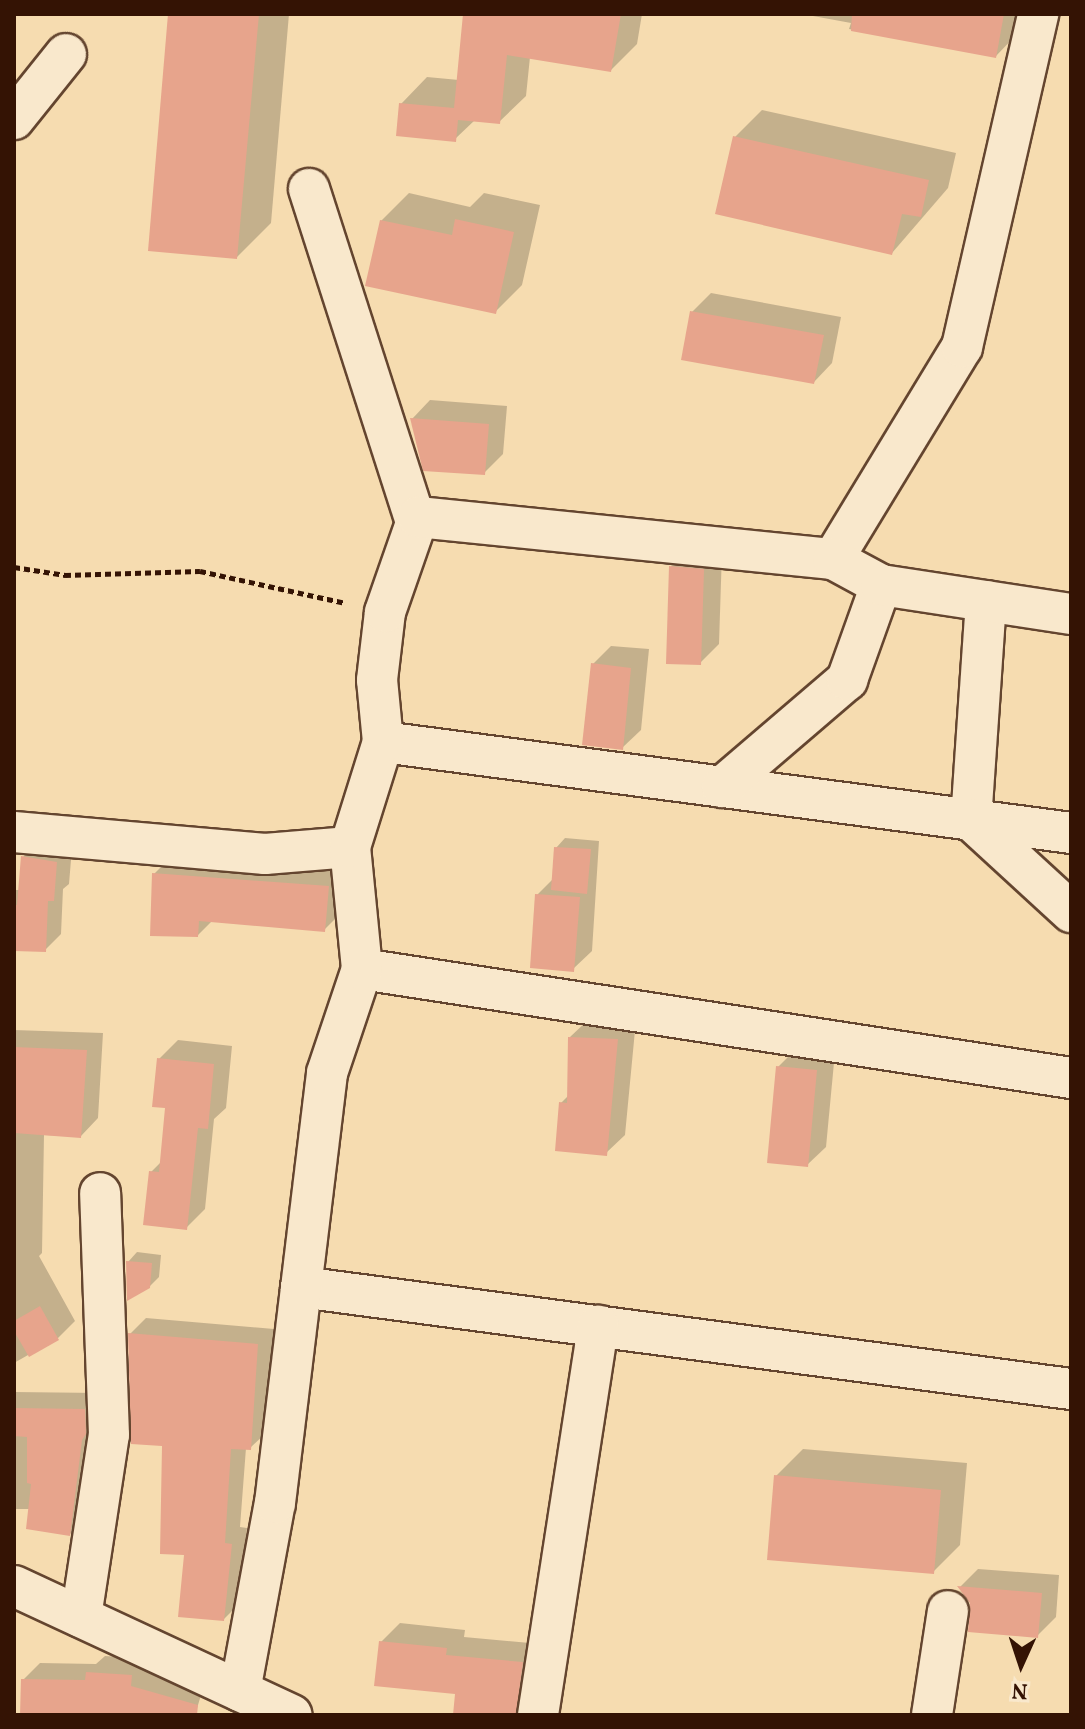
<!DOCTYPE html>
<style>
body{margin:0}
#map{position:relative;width:1085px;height:1729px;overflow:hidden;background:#f6dcb0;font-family:Vollkorn,serif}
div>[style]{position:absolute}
.shadow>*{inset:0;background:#0003}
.building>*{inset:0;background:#e7a48c}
.path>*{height:5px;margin-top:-2.5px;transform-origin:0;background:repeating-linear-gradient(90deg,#341304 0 6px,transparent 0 10px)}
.roads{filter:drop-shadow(2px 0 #64452f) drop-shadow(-2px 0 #64452f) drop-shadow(0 2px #64452f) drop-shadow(0 -2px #64452f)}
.street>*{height:40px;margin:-20px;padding:0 20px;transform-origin:20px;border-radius:20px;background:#f9e8cc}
span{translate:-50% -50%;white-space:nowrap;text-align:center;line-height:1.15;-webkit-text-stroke:6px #f9e8cc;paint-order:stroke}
.frame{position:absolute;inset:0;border:16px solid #341304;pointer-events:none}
.north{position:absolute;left:981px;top:1625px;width:80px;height:80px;-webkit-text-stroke:6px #f9e8cc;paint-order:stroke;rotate:183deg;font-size:22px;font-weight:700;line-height:32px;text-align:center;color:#341304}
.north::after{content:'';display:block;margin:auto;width:28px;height:36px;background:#341304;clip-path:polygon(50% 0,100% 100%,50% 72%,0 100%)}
</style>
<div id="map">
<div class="shadow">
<div style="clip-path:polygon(170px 14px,289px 14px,271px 223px,237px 257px)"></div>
<div style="clip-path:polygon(465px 14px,642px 14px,637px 44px,611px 70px,530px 57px,526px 96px,499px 122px,475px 120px,455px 139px,401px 104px,427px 77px,459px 80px)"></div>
<div style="clip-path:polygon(802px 14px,1023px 14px,1020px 31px,996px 56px,849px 29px,851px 23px)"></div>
<div style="clip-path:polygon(762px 110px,956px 153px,948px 188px,892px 253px,735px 137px)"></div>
<div style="clip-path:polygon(409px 193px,470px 207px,484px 193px,540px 205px,522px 285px,495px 312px,381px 221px)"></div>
<div style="clip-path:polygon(711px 293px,841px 317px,832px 363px,814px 382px,692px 312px)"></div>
<div style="clip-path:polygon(430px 400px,507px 406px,503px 454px,484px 473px,412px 419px)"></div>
<div style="clip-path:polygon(690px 548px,722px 551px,719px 644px,700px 663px,671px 566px)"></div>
<div style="clip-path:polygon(611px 646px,649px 649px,641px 730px,622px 748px,593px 664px)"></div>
<div style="clip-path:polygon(565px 838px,599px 841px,592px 951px,573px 969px,537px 895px,554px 878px,556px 848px)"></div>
<div style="clip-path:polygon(38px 841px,72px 848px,69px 884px,63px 889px,61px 934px,46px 949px,14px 949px,14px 890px,20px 890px,23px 857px)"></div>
<div style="clip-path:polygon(173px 855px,347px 867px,343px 911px,324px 930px,213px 920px,198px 935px,154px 874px)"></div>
<div style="clip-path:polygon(589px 1019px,636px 1020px,625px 1135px,606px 1153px,561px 1103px,569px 1095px,570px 1037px)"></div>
<div style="clip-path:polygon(14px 1030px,103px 1033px,98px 1118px,81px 1136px,44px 1135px,42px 1253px,39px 1256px,75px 1321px,58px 1338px,14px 1363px)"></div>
<div style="clip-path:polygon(178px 1040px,232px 1046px,226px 1108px,214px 1119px,205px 1209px,186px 1228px,151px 1172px,162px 1161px,168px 1106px,159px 1059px)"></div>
<div style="clip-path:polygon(797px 1048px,835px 1052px,826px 1147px,807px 1165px,778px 1067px)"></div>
<div style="clip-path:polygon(137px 1252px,161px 1255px,159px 1277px,149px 1287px,128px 1262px)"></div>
<div style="clip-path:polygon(146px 1318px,274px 1329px,267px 1432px,250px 1448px,246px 1448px,240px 1527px,247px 1528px,240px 1603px,224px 1619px,186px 1553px,164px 1444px,130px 1334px)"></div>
<div style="clip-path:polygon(14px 1392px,101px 1393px,86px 1517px,70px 1534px,30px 1509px,14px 1509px)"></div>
<div style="clip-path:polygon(803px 1449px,967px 1463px,960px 1545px,933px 1572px,776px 1476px)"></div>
<div style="clip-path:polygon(978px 1569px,1059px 1575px,1056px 1617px,1037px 1636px,972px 1603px,960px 1587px)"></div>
<div style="clip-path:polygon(400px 1623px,465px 1630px,464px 1637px,541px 1644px,533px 1715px,455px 1715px,457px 1693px,381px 1642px)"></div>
<div style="clip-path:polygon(105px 1656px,148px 1659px,204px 1685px,195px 1715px,22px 1715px,23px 1680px,40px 1663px,96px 1664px)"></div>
</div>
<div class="building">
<div style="clip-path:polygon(168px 14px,259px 14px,237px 259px,148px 251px)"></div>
<div style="clip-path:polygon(463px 14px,621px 14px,611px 72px,507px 55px,500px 124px,458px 120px,456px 142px,396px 136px,399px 103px,454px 108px)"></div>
<div style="clip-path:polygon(852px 14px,1004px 14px,996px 58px,851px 31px)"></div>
<div style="clip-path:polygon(733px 136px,929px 180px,921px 217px,902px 214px,892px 255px,715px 214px)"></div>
<div style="clip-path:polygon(455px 219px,514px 232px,496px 314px,365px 286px,380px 220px,452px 235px)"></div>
<div style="clip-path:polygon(690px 311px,824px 335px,814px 384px,681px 360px)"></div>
<div style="clip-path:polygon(410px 418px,489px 424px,485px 475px,423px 471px)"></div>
<div style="clip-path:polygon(669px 566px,704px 569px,701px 665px,666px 664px)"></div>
<div style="clip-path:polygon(591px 663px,631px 668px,623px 750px,582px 745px)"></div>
<div style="clip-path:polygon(554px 847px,591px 849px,587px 894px,551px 890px)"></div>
<div style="clip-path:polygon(21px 856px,57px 862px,54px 901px,48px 901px,46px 952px,14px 951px,14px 905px,17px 905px)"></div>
<div style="clip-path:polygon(152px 873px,329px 886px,325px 932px,199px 921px,198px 937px,150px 936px)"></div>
<div style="clip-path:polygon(535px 894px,580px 897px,574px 972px,530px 968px)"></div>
<div style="clip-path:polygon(568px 1037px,618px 1039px,607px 1156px,555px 1151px,559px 1102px,567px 1103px)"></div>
<div style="clip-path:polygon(14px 1047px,87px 1050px,81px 1138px,14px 1133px)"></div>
<div style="clip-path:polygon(157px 1058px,214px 1064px,208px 1129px,198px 1128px,187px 1230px,143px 1225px,149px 1171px,159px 1172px,165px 1108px,152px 1107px)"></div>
<div style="clip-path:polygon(776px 1066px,817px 1070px,808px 1167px,767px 1163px)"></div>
<div style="clip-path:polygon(126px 1261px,152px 1263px,150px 1288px,127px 1301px)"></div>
<div style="clip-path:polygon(40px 1306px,59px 1340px,29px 1357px,14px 1331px,14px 1321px)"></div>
<div style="clip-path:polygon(128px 1333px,258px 1344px,251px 1450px,231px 1449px,225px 1543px,232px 1544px,224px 1621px,178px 1617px,184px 1555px,160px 1554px,162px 1446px,131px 1444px)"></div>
<div style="clip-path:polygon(14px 1408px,85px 1409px,86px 1434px,82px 1440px,70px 1536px,26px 1529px,31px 1484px,27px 1483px,27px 1437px,14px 1436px)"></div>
<div style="clip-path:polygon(774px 1475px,941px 1490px,934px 1574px,767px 1560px)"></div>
<div style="clip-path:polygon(957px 1586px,1042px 1593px,1038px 1638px,968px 1632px,970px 1603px)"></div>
<div style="clip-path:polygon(379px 1641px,447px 1648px,446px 1655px,523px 1662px,516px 1715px,453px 1715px,455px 1694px,374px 1686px)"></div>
<div style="clip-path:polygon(86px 1672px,132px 1675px,131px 1686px,198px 1705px,197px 1715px,20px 1715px,21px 1679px,85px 1680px)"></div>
</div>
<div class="path">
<div style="left:14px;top:567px;width:52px;rotate:8.9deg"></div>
<div style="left:65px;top:575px;width:135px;rotate:-1.7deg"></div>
<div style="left:200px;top:571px;width:148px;rotate:12.4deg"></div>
</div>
<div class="roads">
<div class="street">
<div style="left:14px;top:119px;width:83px;rotate:-51.3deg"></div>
<div style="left:309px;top:189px;width:351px;rotate:72.2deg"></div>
<div style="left:833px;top:559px;width:248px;rotate:-58.7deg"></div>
<div style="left:962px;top:347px;width:342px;rotate:-77.1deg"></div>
<div style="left:986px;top:601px;width:220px;rotate:93.9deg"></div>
<div style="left:971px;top:820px;width:136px;rotate:42.6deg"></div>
<div style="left:383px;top:742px;width:694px;rotate:7.53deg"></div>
<div style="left:722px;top:787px;width:165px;rotate:-40.6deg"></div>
<div style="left:847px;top:680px;width:101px;rotate:-70.3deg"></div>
<div style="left:14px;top:832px;width:252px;rotate:5deg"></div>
<div style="left:265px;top:854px;width:85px;rotate:-4.7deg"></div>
<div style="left:362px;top:969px;width:717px;rotate:8.74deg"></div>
<div style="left:301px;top:1287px;width:777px;rotate:7.55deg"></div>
<div style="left:14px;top:1586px;width:306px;rotate:24.9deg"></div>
<div style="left:81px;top:1617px;width:184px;rotate:-81.3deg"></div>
<div style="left:109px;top:1435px;width:242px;rotate:-92.1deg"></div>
<div style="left:240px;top:1691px;width:191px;rotate:-79.5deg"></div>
<div style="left:275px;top:1503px;width:433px;rotate:-83.1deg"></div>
<div style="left:327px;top:1073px;width:110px;rotate:-71.4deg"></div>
<div style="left:362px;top:969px;width:123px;rotate:-95.6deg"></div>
<div style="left:350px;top:847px;width:110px;rotate:-72.6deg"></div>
<div style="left:383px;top:742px;width:62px;rotate:-95.5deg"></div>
<div style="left:377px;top:680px;width:68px;rotate:-83.3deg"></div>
<div style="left:385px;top:612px;width:101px;rotate:-70.8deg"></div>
<div style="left:418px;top:517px;width:417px;rotate:5.8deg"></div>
<div style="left:833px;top:559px;width:55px;rotate:28.4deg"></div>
<div style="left:881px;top:585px;width:192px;rotate:8.7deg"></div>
<div style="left:538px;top:1715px;width:394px;rotate:-81.2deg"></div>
<div style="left:932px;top:1715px;width:105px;rotate:-81.3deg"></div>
</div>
</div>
<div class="frame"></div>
<div class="north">N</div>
</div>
